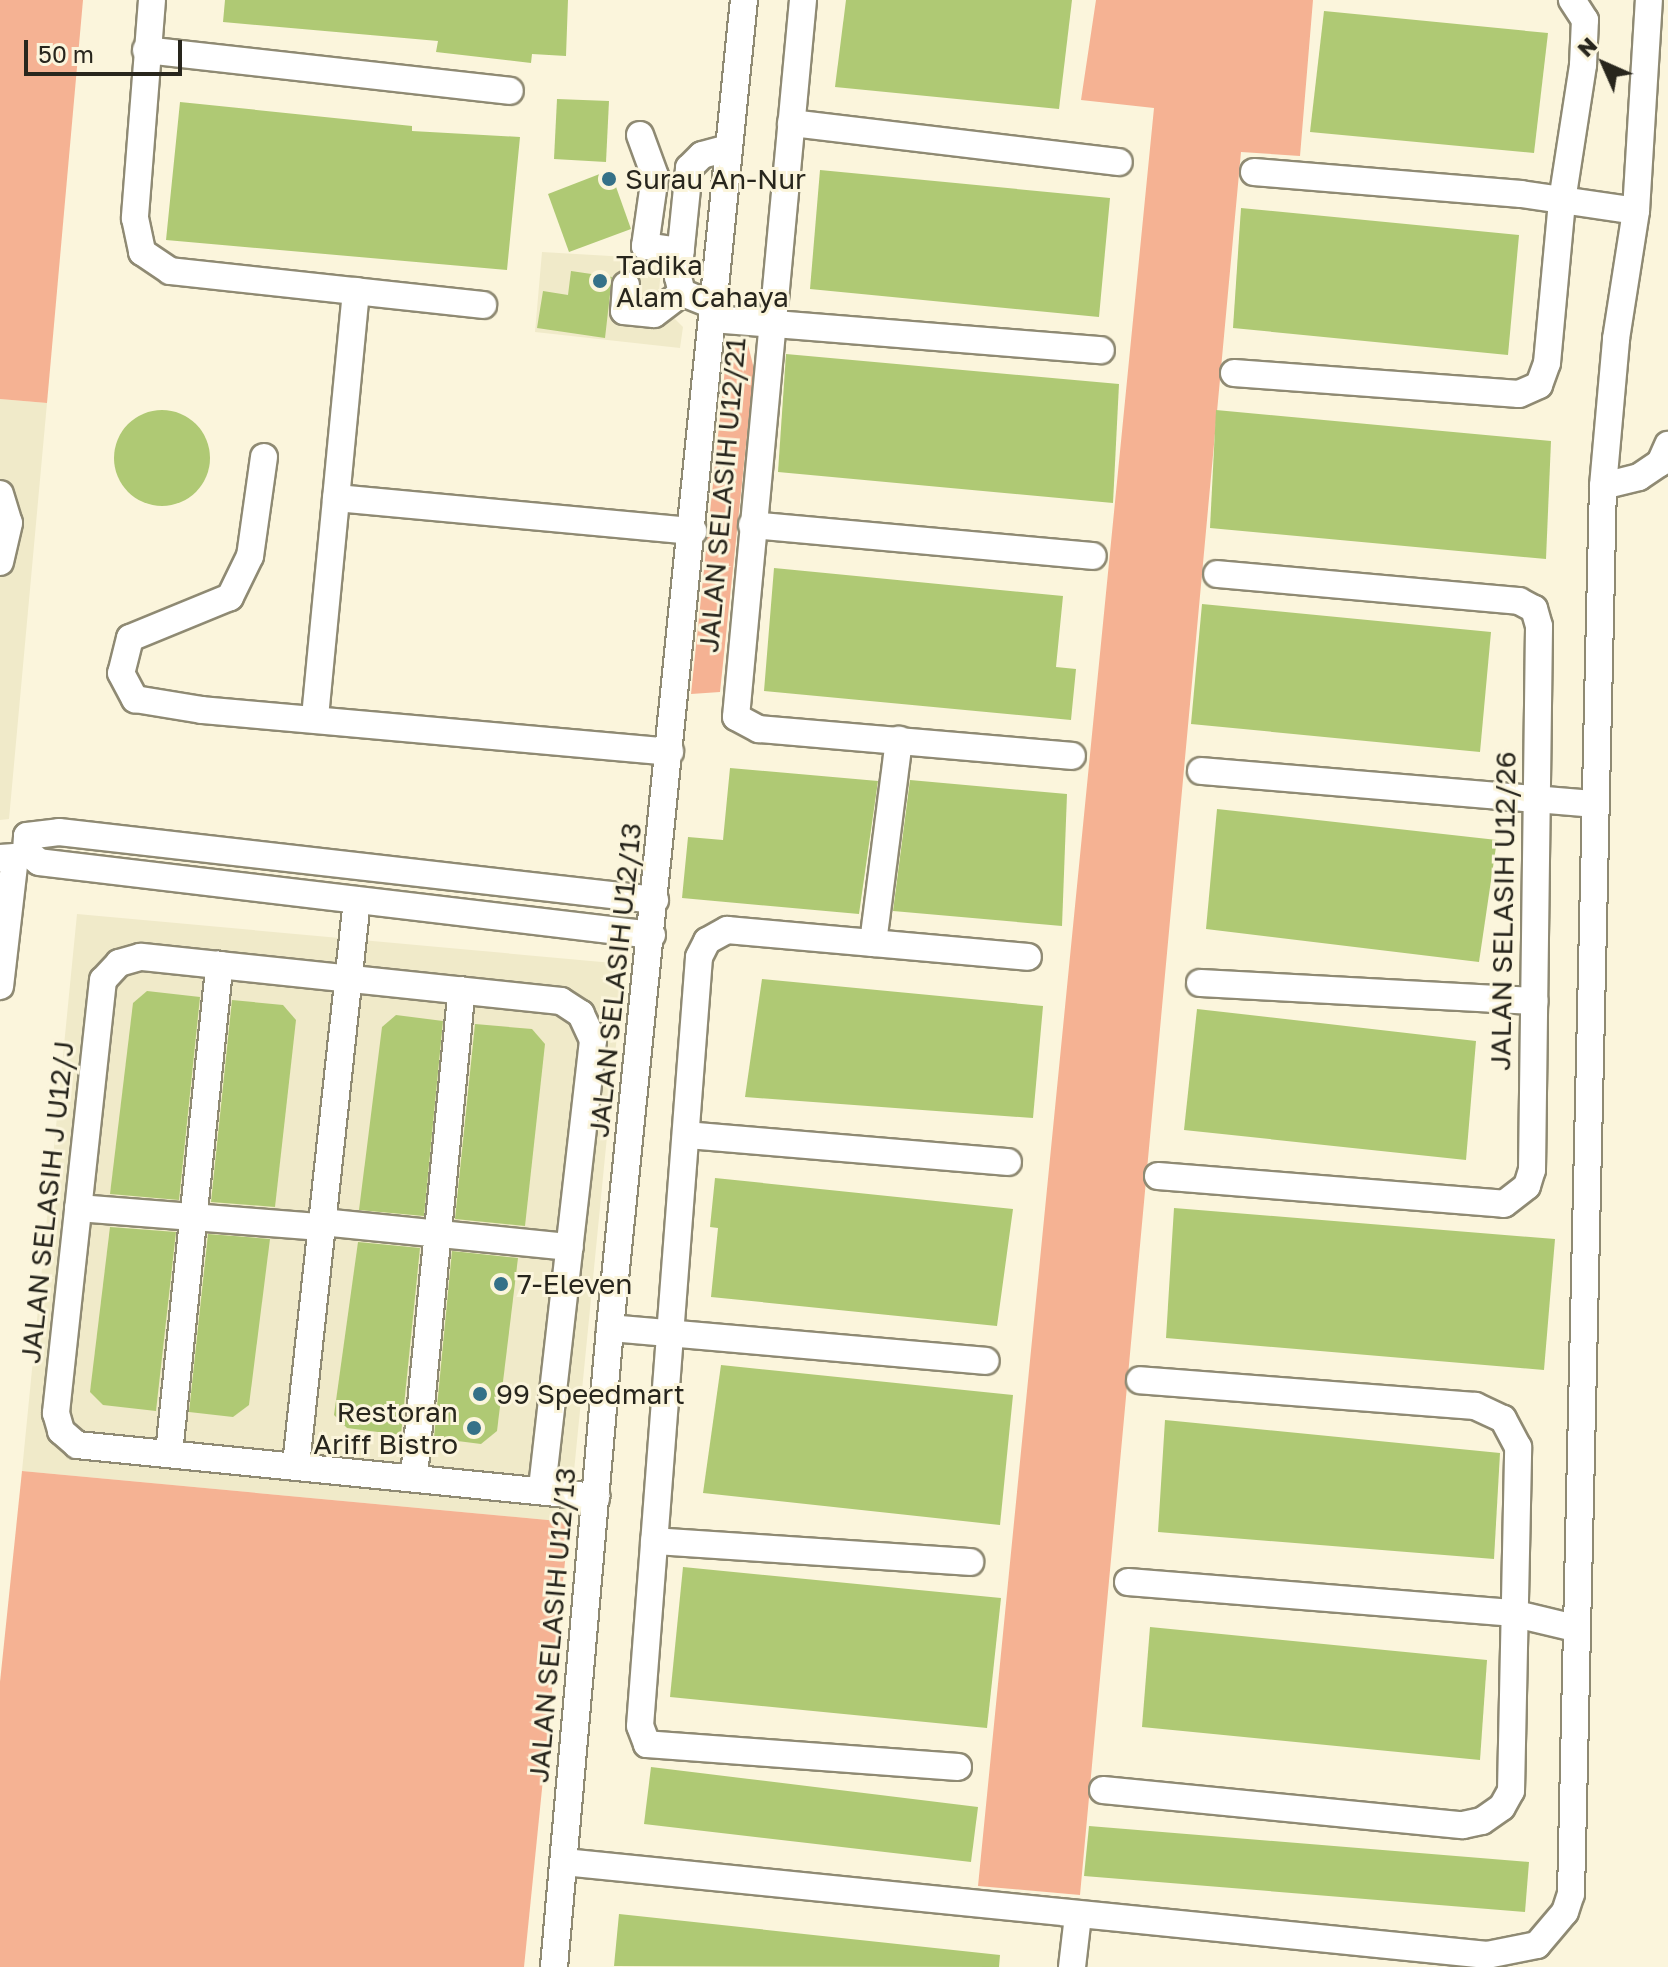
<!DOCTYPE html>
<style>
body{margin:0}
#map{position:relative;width:1668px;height:1967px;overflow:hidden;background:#fbf5dc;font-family:"Golos Text",sans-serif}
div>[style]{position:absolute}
.built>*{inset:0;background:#f0eac9}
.green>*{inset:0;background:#f5b293}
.building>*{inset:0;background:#afc974}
.round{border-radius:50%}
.roads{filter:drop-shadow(2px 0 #8f8a73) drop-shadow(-2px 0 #8f8a73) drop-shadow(0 2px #8f8a73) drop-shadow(0 -2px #8f8a73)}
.minor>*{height:26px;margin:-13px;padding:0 13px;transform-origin:13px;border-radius:13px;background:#fff}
.dots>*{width:22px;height:22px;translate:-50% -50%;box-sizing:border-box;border:4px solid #fbf5dc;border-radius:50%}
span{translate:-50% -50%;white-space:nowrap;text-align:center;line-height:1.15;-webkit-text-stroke:6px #fbf5dc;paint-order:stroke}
.poi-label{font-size:28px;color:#28261d}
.left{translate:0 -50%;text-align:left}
.right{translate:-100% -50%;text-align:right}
.street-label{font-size:28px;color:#28261d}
.north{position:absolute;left:1564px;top:24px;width:80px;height:80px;-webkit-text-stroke:6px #fbf5dc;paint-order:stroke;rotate:315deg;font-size:22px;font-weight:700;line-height:32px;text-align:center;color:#28261d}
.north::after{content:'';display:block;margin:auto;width:28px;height:36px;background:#28261d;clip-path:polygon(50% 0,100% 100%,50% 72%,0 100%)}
.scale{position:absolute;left:24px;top:40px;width:158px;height:36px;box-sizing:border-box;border:4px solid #28261d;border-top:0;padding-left:10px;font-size:24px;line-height:28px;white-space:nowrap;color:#28261d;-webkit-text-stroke:6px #fbf5dc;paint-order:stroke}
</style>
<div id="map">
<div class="built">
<div style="clip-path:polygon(542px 252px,662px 259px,658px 302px,683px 327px,680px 348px,535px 332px)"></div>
<div style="clip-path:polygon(0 399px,47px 403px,9px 819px,0 820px)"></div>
<div style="clip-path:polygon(77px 914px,624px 964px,569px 1522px,22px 1471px)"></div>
</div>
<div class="green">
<div style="clip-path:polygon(0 0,83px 0,47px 403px,0 399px)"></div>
<div style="clip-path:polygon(1096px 0,1313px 0,1300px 156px,1241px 152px,1080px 1895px,978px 1886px,1154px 108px,1081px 100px)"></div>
<div style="clip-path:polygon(736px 340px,747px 341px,754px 369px,720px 692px,691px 694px,726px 359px)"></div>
<div style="clip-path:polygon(22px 1471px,569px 1522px,524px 1967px,0 1967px,0 1682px)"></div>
</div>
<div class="building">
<div style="clip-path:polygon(225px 0,568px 0,566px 56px,532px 54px,531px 63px,436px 52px,438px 41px,223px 22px)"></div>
<div style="clip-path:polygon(846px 0,1072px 0,1059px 109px,835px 87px)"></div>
<div style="clip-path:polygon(1324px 11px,1548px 33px,1534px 153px,1310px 132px)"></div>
<div style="clip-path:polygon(557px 99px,609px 101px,606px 162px,554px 159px)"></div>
<div style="clip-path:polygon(180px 102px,412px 126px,412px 131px,520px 137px,507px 270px,166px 240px)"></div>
<div style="clip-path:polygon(610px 170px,631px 229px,569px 252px,548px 194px)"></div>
<div style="clip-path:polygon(820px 170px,1110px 198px,1099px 317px,810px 289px)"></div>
<div style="clip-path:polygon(1241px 208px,1519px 235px,1508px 355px,1233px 328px)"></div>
<div style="clip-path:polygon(571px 271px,612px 277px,605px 338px,537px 328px,543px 291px,568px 295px)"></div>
<div style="clip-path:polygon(786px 354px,1119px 384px,1113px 503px,778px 472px)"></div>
<div class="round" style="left:114px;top:410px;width:96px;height:96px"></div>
<div style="clip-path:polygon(1216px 410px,1551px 441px,1546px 559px,1210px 528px)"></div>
<div style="clip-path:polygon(774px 568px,1063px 596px,1056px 667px,1076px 669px,1071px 720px,764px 691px)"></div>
<div style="clip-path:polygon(1202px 604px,1491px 632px,1480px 752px,1191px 724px)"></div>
<div style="clip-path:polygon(730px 768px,878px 781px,859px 914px,682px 898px,688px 837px,723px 840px)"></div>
<div style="clip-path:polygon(910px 780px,1067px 794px,1062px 926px,893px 911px)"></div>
<div style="clip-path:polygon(1217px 809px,1497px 840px,1479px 962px,1206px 929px)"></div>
<div style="clip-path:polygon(762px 979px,1043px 1006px,1033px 1118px,745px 1097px)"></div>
<div style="clip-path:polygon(147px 991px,200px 997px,179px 1200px,110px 1194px,133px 1003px)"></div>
<div style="clip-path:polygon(232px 1000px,283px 1005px,296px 1020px,275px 1207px,211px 1202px)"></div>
<div style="clip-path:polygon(1197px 1009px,1476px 1041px,1466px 1160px,1184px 1130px)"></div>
<div style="clip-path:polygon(396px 1015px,443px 1021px,424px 1216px,359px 1210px,382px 1027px)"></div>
<div style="clip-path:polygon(475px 1024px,532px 1029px,545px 1044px,525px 1226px,455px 1219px)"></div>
<div style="clip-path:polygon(715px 1178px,1013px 1209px,997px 1326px,711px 1297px,718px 1228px,710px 1227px)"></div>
<div style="clip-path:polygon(1174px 1208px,1555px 1239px,1544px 1370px,1166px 1338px)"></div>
<div style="clip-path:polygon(110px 1227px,176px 1232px,156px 1411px,103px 1405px,90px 1392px)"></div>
<div style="clip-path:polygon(208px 1234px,270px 1239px,249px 1405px,233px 1417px,189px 1412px)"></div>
<div style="clip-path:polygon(358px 1242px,420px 1248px,401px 1435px,347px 1428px,334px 1415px)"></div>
<div style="clip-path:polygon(452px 1251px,518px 1258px,497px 1431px,481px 1444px,434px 1438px)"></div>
<div style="clip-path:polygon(721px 1365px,1013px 1395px,1000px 1525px,703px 1493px)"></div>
<div style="clip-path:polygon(1165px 1420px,1500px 1453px,1494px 1559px,1158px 1532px)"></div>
<div style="clip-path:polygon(683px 1567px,1001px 1598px,987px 1728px,670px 1697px)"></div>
<div style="clip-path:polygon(1150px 1627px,1487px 1660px,1480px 1760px,1142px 1727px)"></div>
<div style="clip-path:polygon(651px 1767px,978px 1807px,971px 1862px,644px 1824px)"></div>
<div style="clip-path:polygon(1089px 1826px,1529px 1862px,1525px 1912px,1084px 1876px)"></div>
<div style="clip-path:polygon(619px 1914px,1000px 1955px,999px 1967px,614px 1966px)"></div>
</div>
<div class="roads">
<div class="minor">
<div style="left:152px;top:0;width:219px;rotate:94.5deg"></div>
<div style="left:135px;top:218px;width:35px;rotate:78deg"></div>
<div style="left:142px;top:252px;width:34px;rotate:34deg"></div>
<div style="left:170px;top:271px;width:315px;rotate:6.2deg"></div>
<div style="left:803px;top:0;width:720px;rotate:95.34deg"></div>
<div style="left:736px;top:717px;width:26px;rotate:28deg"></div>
<div style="left:759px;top:729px;width:314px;rotate:4.9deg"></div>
<div style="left:146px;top:50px;width:366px;rotate:6.4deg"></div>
<div style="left:791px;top:123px;width:330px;rotate:6.8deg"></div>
<div style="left:640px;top:135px;width:44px;rotate:69.9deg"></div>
<div style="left:655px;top:176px;width:71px;rotate:98.1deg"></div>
<div style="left:645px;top:246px;width:36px;rotate:8deg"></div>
<div style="left:1254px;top:172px;width:268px;rotate:4.7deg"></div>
<div style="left:1521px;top:194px;width:116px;rotate:8.4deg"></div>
<div style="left:626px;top:285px;width:26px;rotate:94deg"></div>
<div style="left:624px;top:311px;width:30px;rotate:6deg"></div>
<div style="left:654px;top:314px;width:35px;rotate:-37deg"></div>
<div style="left:715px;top:306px;width:35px;rotate:-158deg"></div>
<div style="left:682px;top:293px;width:16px;rotate:-104deg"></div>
<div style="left:678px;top:277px;width:110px;rotate:-84.2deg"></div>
<div style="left:689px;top:168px;width:18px;rotate:-45deg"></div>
<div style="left:702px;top:155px;width:24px;rotate:-15deg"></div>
<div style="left:713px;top:319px;width:389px;rotate:4.6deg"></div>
<div style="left:1234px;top:373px;width:286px;rotate:4.2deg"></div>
<div style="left:1519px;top:394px;width:22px;rotate:-24deg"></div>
<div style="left:1539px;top:385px;width:23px;rotate:-70deg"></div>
<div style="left:1547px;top:363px;width:163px;rotate:-84.7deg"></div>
<div style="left:1562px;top:201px;width:138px;rotate:-81.2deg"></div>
<div style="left:1583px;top:65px;width:45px;rotate:-87.5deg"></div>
<div style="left:1585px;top:20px;width:24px;rotate:-123deg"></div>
<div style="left:264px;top:457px;width:100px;rotate:98deg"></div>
<div style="left:250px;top:556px;width:46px;rotate:116deg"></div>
<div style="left:230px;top:597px;width:108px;rotate:157.7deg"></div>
<div style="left:130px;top:638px;width:36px;rotate:104deg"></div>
<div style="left:121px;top:673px;width:30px;rotate:62deg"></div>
<div style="left:135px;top:699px;width:68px;rotate:9.3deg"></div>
<div style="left:202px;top:710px;width:470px;rotate:5.1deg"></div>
<div style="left:1603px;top:486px;width:37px;rotate:-14deg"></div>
<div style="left:1639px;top:477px;width:25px;rotate:-34deg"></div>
<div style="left:1660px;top:463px;width:20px;rotate:-66deg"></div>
<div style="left:0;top:494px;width:30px;rotate:73deg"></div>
<div style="left:9px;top:523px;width:40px;rotate:103deg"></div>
<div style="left:336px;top:498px;width:359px;rotate:5.3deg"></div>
<div style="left:752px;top:525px;width:342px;rotate:5.2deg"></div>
<div style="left:315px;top:717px;width:428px;rotate:-84.5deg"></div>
<div style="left:1201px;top:771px;width:392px;rotate:4.8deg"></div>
<div style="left:0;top:858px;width:15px;rotate:-4deg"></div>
<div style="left:15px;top:857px;width:130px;rotate:96.6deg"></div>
<div style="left:652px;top:935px;width:617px;rotate:-173.21deg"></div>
<div style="left:39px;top:862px;width:17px;rotate:-140deg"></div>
<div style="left:26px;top:851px;width:15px;rotate:-86deg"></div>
<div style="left:27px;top:836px;width:32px;rotate:-7deg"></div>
<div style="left:59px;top:832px;width:600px;rotate:6.51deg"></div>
<div style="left:873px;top:943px;width:205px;rotate:-82.7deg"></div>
<div style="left:1200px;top:983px;width:335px;rotate:3.1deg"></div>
<div style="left:686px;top:1135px;width:323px;rotate:4.8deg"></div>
<div style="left:1158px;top:1176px;width:347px;rotate:4.6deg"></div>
<div style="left:1504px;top:1204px;width:29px;rotate:-38deg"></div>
<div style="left:1527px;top:1186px;width:17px;rotate:-73deg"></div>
<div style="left:1532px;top:1170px;width:544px;rotate:-89.26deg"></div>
<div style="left:1539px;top:626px;width:18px;rotate:-106deg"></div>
<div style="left:1534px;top:609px;width:17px;rotate:-152deg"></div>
<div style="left:1519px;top:601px;width:303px;rotate:-174.9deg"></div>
<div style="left:78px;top:1208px;width:244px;rotate:4.5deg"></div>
<div style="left:322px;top:1222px;width:249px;rotate:5.8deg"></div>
<div style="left:610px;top:1328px;width:377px;rotate:5deg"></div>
<div style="left:169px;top:1453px;width:491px;rotate:-84.1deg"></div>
<div style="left:296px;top:1465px;width:568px;rotate:-83.84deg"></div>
<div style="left:414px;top:1476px;width:488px;rotate:-84.4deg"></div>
<div style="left:542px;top:1488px;width:451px;rotate:-83.5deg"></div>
<div style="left:593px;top:1040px;width:29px;rotate:-115deg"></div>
<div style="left:581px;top:1014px;width:24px;rotate:-147deg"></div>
<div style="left:561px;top:1001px;width:423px;rotate:-174deg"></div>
<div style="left:140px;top:957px;width:22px;rotate:164deg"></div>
<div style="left:119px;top:963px;width:23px;rotate:133deg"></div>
<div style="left:103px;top:980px;width:436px;rotate:96.2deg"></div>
<div style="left:56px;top:1413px;width:19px;rotate:74deg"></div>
<div style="left:61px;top:1431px;width:21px;rotate:41deg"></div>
<div style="left:77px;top:1445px;width:522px;rotate:5.72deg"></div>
<div style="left:654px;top:1541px;width:317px;rotate:3.8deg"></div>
<div style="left:1128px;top:1582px;width:385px;rotate:4.6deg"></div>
<div style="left:1512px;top:1613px;width:65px;rotate:13.4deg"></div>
<div style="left:958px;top:1767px;width:312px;rotate:-175.8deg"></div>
<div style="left:647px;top:1744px;width:19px;rotate:-111deg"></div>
<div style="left:640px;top:1726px;width:771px;rotate:-85.61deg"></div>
<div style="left:699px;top:957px;width:18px;rotate:-63deg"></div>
<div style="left:707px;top:941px;width:23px;rotate:-29deg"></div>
<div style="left:727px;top:930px;width:302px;rotate:5.1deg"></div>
<div style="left:1103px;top:1790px;width:362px;rotate:5.6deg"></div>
<div style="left:1463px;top:1825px;width:19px;rotate:-12deg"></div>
<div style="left:1482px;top:1821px;width:24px;rotate:-35deg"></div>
<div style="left:1502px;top:1807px;width:18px;rotate:-61deg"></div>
<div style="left:1511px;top:1791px;width:344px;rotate:-88.8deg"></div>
<div style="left:1518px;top:1447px;width:32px;rotate:-118deg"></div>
<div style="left:1503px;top:1419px;width:31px;rotate:-155deg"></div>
<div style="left:1475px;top:1406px;width:336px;rotate:-175.6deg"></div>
<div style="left:564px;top:1862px;width:928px;rotate:5.75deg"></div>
<div style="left:1487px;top:1955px;width:51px;rotate:-11.3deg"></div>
<div style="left:1537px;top:1945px;width:43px;rotate:-49.7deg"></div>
<div style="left:1565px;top:1912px;width:19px;rotate:-72deg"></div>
<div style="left:1571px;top:1894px;width:1408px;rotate:-88.7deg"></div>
<div style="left:1603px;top:486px;width:148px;rotate:-84.9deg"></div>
<div style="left:1616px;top:339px;width:130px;rotate:-81.1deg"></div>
<div style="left:1636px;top:211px;width:211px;rotate:-86.5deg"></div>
<div style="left:554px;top:1967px;width:641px;rotate:-84.99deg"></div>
<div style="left:610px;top:1328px;width:1335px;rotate:-84.24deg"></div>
<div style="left:1072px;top:1967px;width:51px;rotate:-83.3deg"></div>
</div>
</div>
<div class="dots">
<div style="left:609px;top:179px;background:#357188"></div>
<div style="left:600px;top:281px;background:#357188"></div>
<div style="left:501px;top:1284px;background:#357188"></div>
<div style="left:480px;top:1394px;background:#357188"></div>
<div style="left:474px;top:1428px;background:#357188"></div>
</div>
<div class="poi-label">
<span class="left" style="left:625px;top:179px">Surau An-Nur</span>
<span class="left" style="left:616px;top:281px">Tadika<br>Alam Cahaya</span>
<span class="left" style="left:517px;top:1284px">7-Eleven</span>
<span class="left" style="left:496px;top:1394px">99 Speedmart</span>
<span class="right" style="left:458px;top:1428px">Restoran<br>Ariff Bistro</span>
</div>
<div class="street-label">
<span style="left:722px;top:495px;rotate:-85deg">JALAN SELASIH U12/21</span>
<span style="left:1503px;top:911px;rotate:-89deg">JALAN SELASIH U12/26</span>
<span style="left:615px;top:980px;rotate:-84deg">JALAN SELASIH U12/13</span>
<span style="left:47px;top:1202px;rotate:-84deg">JALAN SELASIH J U12/J</span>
<span style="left:552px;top:1625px;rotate:-85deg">JALAN SELASIH U12/13</span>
</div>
<div class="north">N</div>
<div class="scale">50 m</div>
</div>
